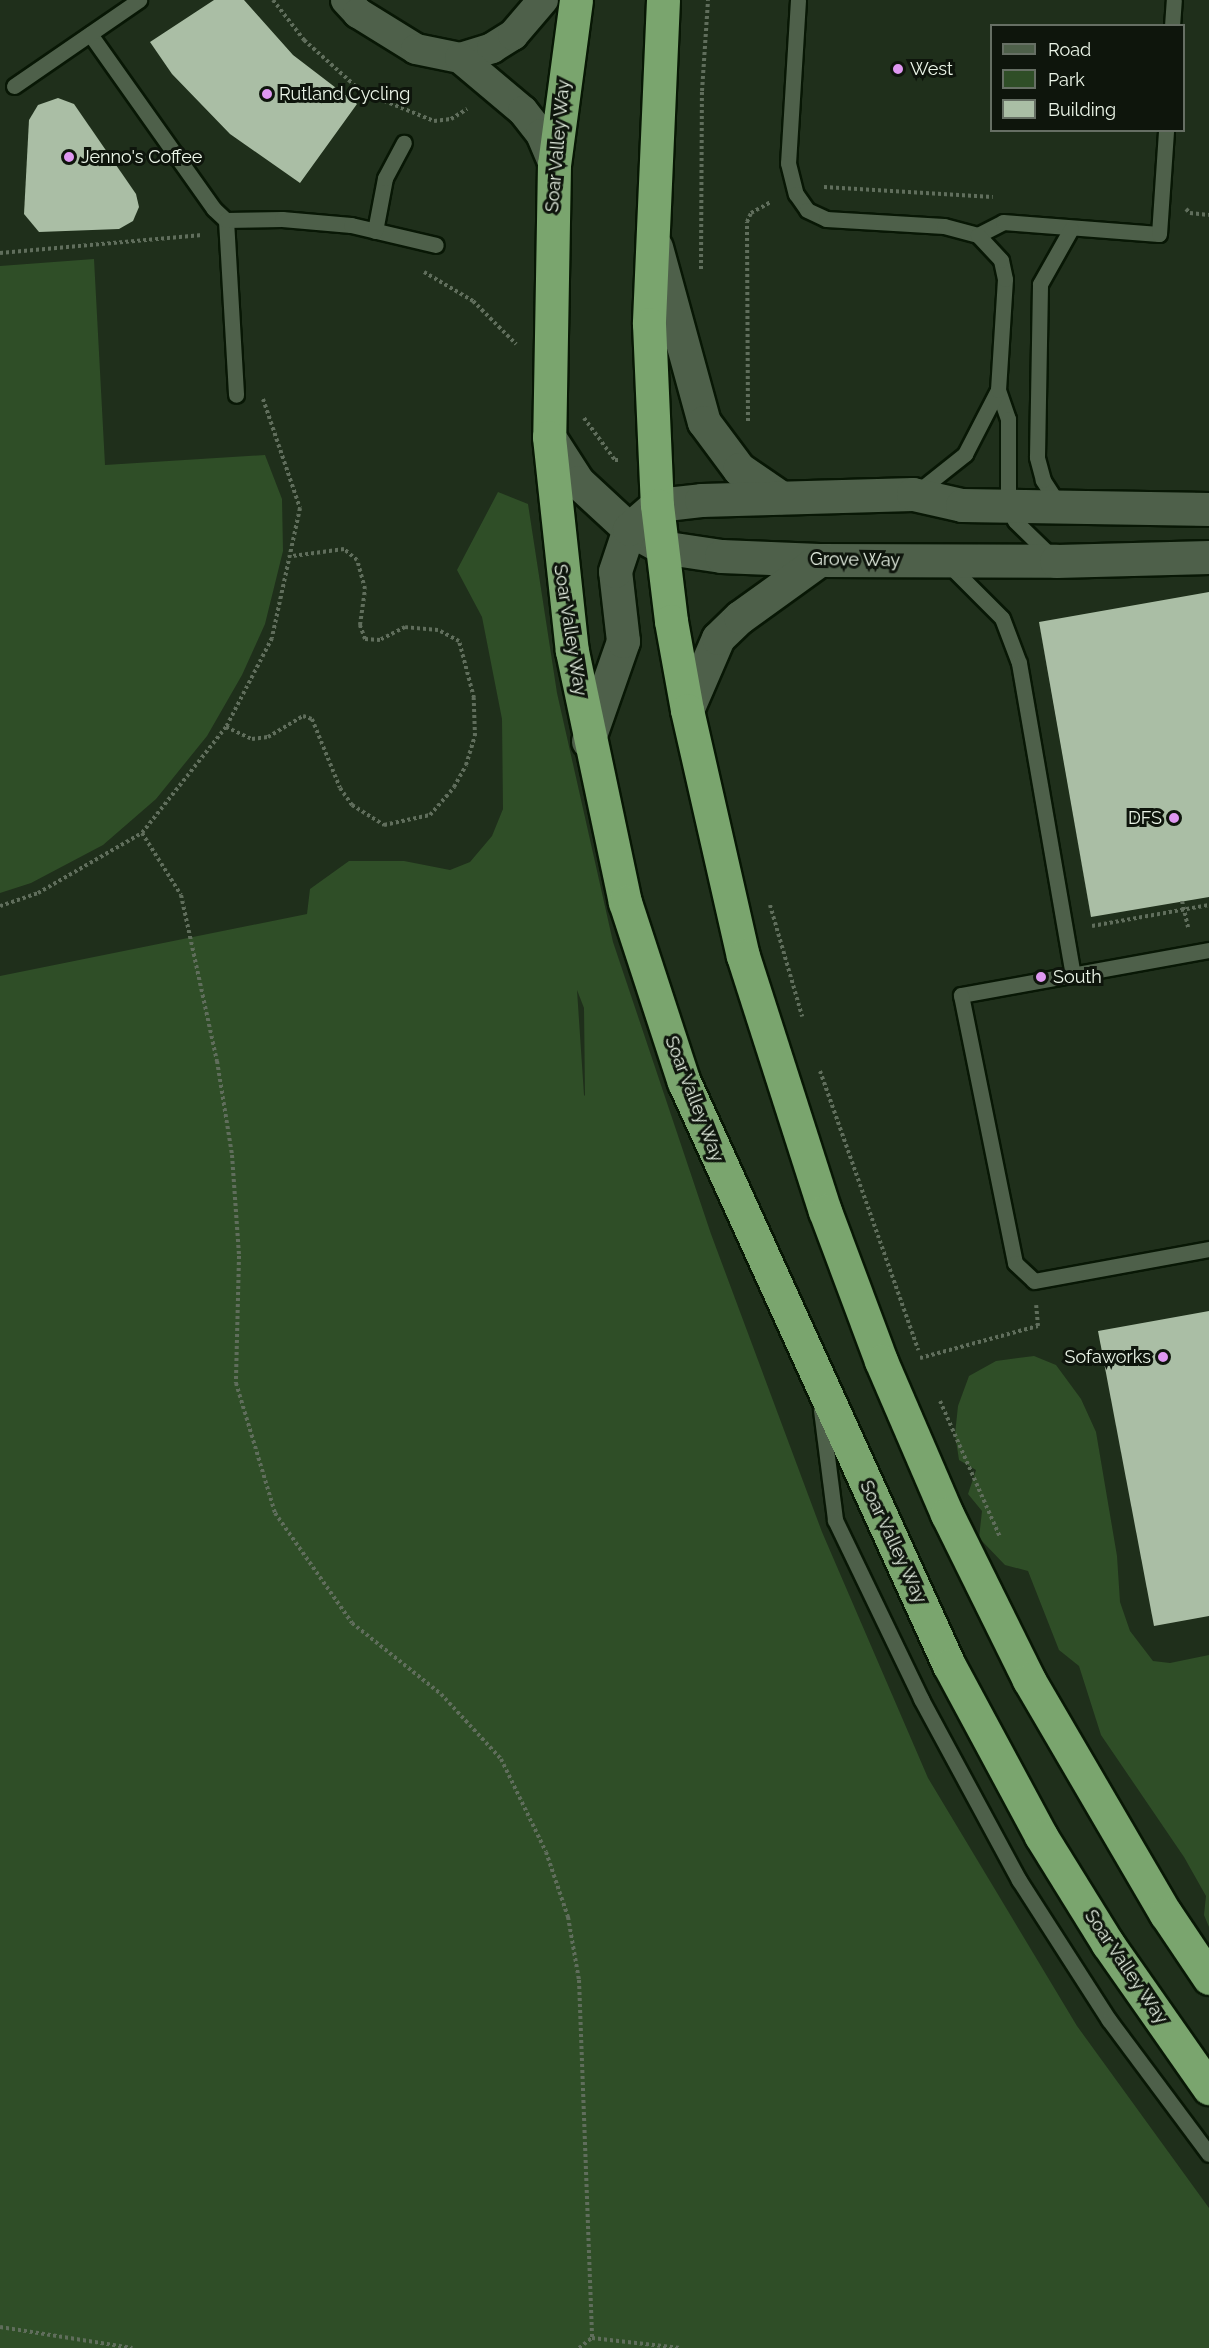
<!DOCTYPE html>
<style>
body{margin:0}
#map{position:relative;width:1209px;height:2348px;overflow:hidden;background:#1f2f1b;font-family:Raleway,sans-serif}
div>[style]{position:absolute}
.green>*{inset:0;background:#2f4e27}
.building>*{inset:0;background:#aabea5}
.path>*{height:4px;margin-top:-2px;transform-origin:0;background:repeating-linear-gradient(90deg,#606e5c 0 3px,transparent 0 6px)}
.roads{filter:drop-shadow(2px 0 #081705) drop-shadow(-2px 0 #081705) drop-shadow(0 2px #081705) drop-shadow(0 -2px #081705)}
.lane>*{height:15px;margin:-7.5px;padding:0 7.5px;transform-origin:7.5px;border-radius:7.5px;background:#4e604a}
.street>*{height:30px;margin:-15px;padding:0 15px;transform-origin:15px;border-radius:15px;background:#4e604a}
.secondary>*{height:33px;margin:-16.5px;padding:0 16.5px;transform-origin:16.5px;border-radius:16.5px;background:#4e604a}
.highway>*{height:33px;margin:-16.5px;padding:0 16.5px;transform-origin:16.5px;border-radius:16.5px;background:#7aa56e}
.dots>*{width:16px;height:16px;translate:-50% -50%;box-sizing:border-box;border:3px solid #0e150c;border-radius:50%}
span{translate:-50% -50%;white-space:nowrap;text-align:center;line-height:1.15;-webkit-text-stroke:6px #0e150c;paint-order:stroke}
.poi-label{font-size:18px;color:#ebf5e8}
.left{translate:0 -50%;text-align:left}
.right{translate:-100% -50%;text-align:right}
.street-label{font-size:18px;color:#ebf5e8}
.legend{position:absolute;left:990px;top:24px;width:195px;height:108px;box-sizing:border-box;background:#0e150c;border:2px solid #666f64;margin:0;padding:8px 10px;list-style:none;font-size:18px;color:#ebf5e8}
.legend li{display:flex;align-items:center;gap:12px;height:30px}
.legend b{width:30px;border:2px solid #666f64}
</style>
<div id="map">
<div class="green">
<div style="clip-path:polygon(94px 259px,105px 465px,265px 455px,282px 499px,283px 551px,265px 624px,242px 675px,207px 736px,156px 799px,103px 845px,31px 883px,0 893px,0 266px)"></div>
<div style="clip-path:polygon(evenodd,498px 492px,528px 504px,557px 693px,613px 942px,711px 1234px,822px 1532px,928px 1778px,1077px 2026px,1209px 2208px,1209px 2348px,0 2348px,0 976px,307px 914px,310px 889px,349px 861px,404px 861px,450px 870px,470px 862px,492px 836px,503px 809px,502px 719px,482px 617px,457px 570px,498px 492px,577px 990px,584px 1008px,585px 1096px,584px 1095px,577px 990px)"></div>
<div style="clip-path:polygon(1034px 1356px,1056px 1365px,1081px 1399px,1096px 1432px,1117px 1556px,1120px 1602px,1130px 1631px,1153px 1661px,1170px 1663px,1209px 1655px,1209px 1927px,1204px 1915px,1206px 1896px,1184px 1857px,1101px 1735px,1079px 1666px,1059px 1650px,1028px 1571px,1005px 1565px,979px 1538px,982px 1511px,968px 1494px,976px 1470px,959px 1460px,955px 1434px,958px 1406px,969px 1376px,996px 1361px)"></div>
</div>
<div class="building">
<div style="clip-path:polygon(214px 0,244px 0,293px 55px,357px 104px,300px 183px,230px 134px,172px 74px,150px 42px)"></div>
<div style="clip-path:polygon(58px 98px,74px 104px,136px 194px,139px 207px,133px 221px,119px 229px,39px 232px,24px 214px,29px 120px,38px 105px)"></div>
<div style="clip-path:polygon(1209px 592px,1209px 897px,1091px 917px,1039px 622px)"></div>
<div style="clip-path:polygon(1209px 1311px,1209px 1616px,1154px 1626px,1098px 1331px)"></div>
</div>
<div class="path">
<div style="left:273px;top:0;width:51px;rotate:52.2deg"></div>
<div style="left:304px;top:40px;width:78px;rotate:41.9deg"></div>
<div style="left:362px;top:92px;width:78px;rotate:21.9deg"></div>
<div style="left:434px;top:121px;width:17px;rotate:-7deg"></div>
<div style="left:451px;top:119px;width:19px;rotate:-32deg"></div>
<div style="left:824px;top:187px;width:169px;rotate:3.4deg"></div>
<div style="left:1186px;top:209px;width:6px;rotate:45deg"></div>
<div style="left:1190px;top:213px;width:19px;rotate:6deg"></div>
<div style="left:0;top:253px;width:203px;rotate:-5.1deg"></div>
<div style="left:701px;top:269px;width:178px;rotate:-89.7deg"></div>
<div style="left:702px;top:91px;width:91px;rotate:-86.2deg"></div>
<div style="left:424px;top:272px;width:57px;rotate:30.6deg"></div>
<div style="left:473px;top:301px;width:61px;rotate:45deg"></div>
<div style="left:263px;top:399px;width:115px;rotate:71.3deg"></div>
<div style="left:300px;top:508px;width:133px;rotate:102.2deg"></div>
<div style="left:272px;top:638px;width:100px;rotate:117.3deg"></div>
<div style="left:226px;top:727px;width:135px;rotate:128.4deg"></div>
<div style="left:142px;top:833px;width:73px;rotate:57.8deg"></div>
<div style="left:181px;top:895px;width:170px;rotate:77.8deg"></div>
<div style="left:217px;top:1061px;width:95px;rotate:80.9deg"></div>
<div style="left:232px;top:1155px;width:101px;rotate:86deg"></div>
<div style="left:239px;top:1256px;width:127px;rotate:91.4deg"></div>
<div style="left:236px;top:1383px;width:136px;rotate:73.3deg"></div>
<div style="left:275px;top:1513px;width:134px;rotate:55deg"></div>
<div style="left:352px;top:1623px;width:114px;rotate:38.6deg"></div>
<div style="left:441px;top:1694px;width:88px;rotate:47.3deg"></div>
<div style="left:501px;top:1759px;width:103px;rotate:64.2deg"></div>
<div style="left:546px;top:1852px;width:69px;rotate:71.3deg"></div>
<div style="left:568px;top:1917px;width:64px;rotate:80.1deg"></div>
<div style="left:579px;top:1980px;width:358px;rotate:87.9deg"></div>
<div style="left:584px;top:418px;width:52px;rotate:53.6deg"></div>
<div style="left:615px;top:460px;width:5px"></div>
<div style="left:748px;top:421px;width:199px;rotate:-90.3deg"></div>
<div style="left:747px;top:222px;width:10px;rotate:-66deg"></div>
<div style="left:751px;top:213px;width:23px;rotate:-29deg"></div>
<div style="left:226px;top:727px;width:29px;rotate:25deg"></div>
<div style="left:252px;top:739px;width:16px;rotate:-7deg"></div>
<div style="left:268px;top:737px;width:41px;rotate:-31deg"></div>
<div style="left:303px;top:716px;width:9px;rotate:18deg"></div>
<div style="left:312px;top:719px;width:74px;rotate:67.9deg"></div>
<div style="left:340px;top:788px;width:21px;rotate:55deg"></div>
<div style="left:352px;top:805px;width:38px;rotate:32deg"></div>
<div style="left:384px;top:825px;width:47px;rotate:-12.3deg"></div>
<div style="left:430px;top:815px;width:37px;rotate:-49deg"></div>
<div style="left:454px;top:787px;width:25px;rotate:-61deg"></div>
<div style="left:466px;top:765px;width:30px;rotate:-73deg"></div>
<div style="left:475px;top:736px;width:38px;rotate:-92deg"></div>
<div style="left:474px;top:698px;width:59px;rotate:-104.7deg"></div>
<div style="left:459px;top:641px;width:24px;rotate:-152deg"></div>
<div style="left:438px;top:630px;width:33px;rotate:-175deg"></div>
<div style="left:405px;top:627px;width:28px;rotate:153deg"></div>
<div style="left:380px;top:640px;width:15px;rotate:-176deg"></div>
<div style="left:365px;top:639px;width:15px;rotate:-110deg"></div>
<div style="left:360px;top:625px;width:36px;rotate:-82deg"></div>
<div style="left:365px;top:589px;width:30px;rotate:-105deg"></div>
<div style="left:357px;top:560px;width:17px;rotate:-140deg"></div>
<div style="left:344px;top:549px;width:52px;rotate:172.3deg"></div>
<div style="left:1182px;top:901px;width:27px;rotate:77deg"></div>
<div style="left:770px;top:905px;width:116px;rotate:73.9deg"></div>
<div style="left:0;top:906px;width:40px;rotate:-18.9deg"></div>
<div style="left:38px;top:893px;width:120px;rotate:-30deg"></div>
<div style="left:1092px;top:926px;width:119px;rotate:-10.2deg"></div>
<div style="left:820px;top:1071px;width:296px;rotate:70.6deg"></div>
<div style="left:920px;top:1358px;width:122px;rotate:-15.2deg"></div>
<div style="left:1038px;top:1326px;width:21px;rotate:-95deg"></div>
<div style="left:940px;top:1401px;width:149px;rotate:66.2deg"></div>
<div style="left:0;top:2327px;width:134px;rotate:9deg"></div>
<div style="left:579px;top:2348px;width:16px;rotate:-38deg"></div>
<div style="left:592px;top:2338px;width:89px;rotate:6.5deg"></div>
</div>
<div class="roads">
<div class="lane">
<div style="left:798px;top:0;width:163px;rotate:93.5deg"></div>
<div style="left:788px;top:163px;width:32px;rotate:76deg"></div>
<div style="left:796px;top:194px;width:19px;rotate:55deg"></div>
<div style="left:807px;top:210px;width:21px;rotate:25deg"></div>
<div style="left:826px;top:219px;width:118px;rotate:3.4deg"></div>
<div style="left:944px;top:226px;width:35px;rotate:15deg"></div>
<div style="left:978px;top:235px;width:28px;rotate:-27deg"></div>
<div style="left:1003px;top:222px;width:156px;rotate:4.4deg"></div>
<div style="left:1159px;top:234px;width:104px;rotate:-86.1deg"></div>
<div style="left:1172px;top:26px;width:26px;rotate:-86deg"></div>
<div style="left:90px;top:34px;width:214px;rotate:54.7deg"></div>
<div style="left:214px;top:209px;width:16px;rotate:43deg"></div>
<div style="left:226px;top:220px;width:175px;rotate:86.7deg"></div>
<div style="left:14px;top:86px;width:152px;rotate:-34.5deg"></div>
<div style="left:226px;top:220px;width:56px;rotate:-1deg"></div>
<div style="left:282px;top:219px;width:69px;rotate:5deg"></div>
<div style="left:351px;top:225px;width:87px;rotate:13.2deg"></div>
<div style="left:375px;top:231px;width:54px;rotate:-79.3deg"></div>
<div style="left:385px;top:178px;width:40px;rotate:-62deg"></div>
<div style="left:998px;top:390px;width:31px;rotate:71deg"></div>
<div style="left:1008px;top:419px;width:86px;rotate:90deg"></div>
<div style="left:1008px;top:505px;width:17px;rotate:66deg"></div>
<div style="left:1015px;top:521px;width:54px;rotate:44.3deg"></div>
<div style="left:916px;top:493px;width:63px;rotate:-38.5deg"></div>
<div style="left:965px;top:454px;width:72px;rotate:-62.7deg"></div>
<div style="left:998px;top:390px;width:111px;rotate:-86.4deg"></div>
<div style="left:1005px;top:279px;width:19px;rotate:-102deg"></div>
<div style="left:1001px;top:260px;width:34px;rotate:-133deg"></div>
<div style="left:1059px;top:505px;width:30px;rotate:-123deg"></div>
<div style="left:1043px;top:480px;width:24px;rotate:-105deg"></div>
<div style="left:1037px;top:457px;width:173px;rotate:-89deg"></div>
<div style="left:1040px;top:284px;width:63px;rotate:-60.6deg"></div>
<div style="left:948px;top:564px;width:76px;rotate:45deg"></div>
<div style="left:1002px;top:618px;width:48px;rotate:69.3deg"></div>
<div style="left:1019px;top:663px;width:317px;rotate:80.2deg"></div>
<div style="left:1209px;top:950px;width:252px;rotate:169.7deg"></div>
<div style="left:961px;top:995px;width:273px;rotate:78.6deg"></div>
<div style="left:1015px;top:1263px;width:26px;rotate:43deg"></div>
<div style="left:1034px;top:1281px;width:178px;rotate:-10.4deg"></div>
<div style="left:821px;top:1410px;width:111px;rotate:82.7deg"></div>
<div style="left:835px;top:1520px;width:199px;rotate:64.3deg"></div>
<div style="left:921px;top:1699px;width:206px;rotate:61.6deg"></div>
<div style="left:1019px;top:1880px;width:166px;rotate:57.3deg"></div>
<div style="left:1109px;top:2020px;width:167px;rotate:53.3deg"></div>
</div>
<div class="street">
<div style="left:346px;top:0;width:18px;rotate:47deg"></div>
<div style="left:358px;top:13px;width:68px;rotate:31.8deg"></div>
<div style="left:416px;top:49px;width:45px;rotate:11.6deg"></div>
<div style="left:460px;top:58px;width:34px;rotate:-17deg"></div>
<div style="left:492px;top:48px;width:25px;rotate:-32deg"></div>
<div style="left:513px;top:35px;width:46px;rotate:-49.4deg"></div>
<div style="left:460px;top:58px;width:82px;rotate:40.1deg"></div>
<div style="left:523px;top:111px;width:29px;rotate:52deg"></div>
<div style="left:541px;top:134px;width:33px;rotate:67deg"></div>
</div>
<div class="secondary">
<div style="left:656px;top:247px;width:181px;rotate:74.7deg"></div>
<div style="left:704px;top:422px;width:59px;rotate:53.3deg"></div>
<div style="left:739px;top:469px;width:50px;rotate:34.3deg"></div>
<div style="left:549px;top:437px;width:54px;rotate:57.2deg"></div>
<div style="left:578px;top:482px;width:69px;rotate:42.7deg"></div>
<div style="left:629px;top:529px;width:37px;rotate:29deg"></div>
<div style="left:661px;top:547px;width:61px;rotate:8.5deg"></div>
<div style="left:721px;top:556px;width:98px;rotate:2.3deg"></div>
<div style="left:819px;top:560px;width:237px;rotate:0.2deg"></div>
<div style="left:1056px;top:561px;width:153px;rotate:-1.5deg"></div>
<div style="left:687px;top:710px;width:78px;rotate:-66.7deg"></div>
<div style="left:718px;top:638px;width:30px;rotate:-44deg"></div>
<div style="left:740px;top:617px;width:97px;rotate:-35.8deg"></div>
<div style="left:588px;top:741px;width:106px;rotate:-70.7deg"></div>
<div style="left:623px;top:641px;width:70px;rotate:-96.5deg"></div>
<div style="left:615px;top:571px;width:44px;rotate:-71.6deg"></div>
<div style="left:629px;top:529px;width:37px;rotate:-41deg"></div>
<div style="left:657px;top:505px;width:44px;rotate:-6.5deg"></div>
<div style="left:701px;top:500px;width:212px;rotate:-1.6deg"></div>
<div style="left:913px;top:494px;width:50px;rotate:12.7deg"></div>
<div style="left:962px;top:505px;width:247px;rotate:0.9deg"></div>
</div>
<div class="highway">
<div style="left:576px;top:0;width:165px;rotate:97.6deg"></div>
<div style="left:554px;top:164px;width:273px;rotate:91deg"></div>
<div style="left:549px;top:437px;width:215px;rotate:83.9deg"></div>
<div style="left:572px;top:651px;width:257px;rotate:78.1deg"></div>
<div style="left:625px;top:902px;width:189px;rotate:71.9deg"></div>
<div style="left:684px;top:1082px;width:640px;rotate:65.56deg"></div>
<div style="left:949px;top:1665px;width:194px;rotate:61.7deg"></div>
<div style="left:1041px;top:1836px;width:127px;rotate:58.2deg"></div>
<div style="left:1108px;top:1944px;width:176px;rotate:55deg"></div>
<div style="left:663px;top:0;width:324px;rotate:92.5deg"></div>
<div style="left:649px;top:324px;width:181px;rotate:87.5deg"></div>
<div style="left:657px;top:505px;width:117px;rotate:83.1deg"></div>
<div style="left:671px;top:621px;width:90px;rotate:79.8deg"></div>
<div style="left:687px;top:710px;width:252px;rotate:77.2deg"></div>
<div style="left:743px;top:956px;width:268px;rotate:72.2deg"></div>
<div style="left:825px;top:1211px;width:160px;rotate:69.5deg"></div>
<div style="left:881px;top:1361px;width:167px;rotate:66.7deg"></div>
<div style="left:947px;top:1514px;width:185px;rotate:63.7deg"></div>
<div style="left:1029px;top:1680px;width:271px;rotate:59.7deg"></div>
<div style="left:1166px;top:1914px;width:77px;rotate:56.1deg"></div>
</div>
</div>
<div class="dots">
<div style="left:898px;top:69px;background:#df98f1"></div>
<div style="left:267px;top:94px;background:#df98f1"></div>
<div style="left:69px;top:157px;background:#df98f1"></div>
<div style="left:1174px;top:818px;background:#df98f1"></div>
<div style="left:1041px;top:977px;background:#df98f1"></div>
<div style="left:1163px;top:1357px;background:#df98f1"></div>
</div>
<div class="poi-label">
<span class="left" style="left:910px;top:69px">West</span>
<span class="left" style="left:279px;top:94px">Rutland Cycling</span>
<span class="left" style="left:81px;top:157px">Jenno's Coffee</span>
<span class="right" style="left:1162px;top:818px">DFS</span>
<span class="left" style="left:1053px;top:977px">South</span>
<span class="right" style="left:1151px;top:1357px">Sofaworks</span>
</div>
<div class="street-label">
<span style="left:558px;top:146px;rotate:-85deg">Soar Valley Way</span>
<span style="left:855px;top:560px;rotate:1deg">Grove Way</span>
<span style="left:570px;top:630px;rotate:81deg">Soar Valley Way</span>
<span style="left:694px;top:1099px;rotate:69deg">Soar Valley Way</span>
<span style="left:893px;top:1542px;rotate:65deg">Soar Valley Way</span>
<span style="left:1126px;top:1967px;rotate:56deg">Soar Valley Way</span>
</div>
<ul class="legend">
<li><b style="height:8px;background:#4e604a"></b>Road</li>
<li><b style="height:16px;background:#2f4e27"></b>Park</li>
<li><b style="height:16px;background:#aabea5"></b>Building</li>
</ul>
</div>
